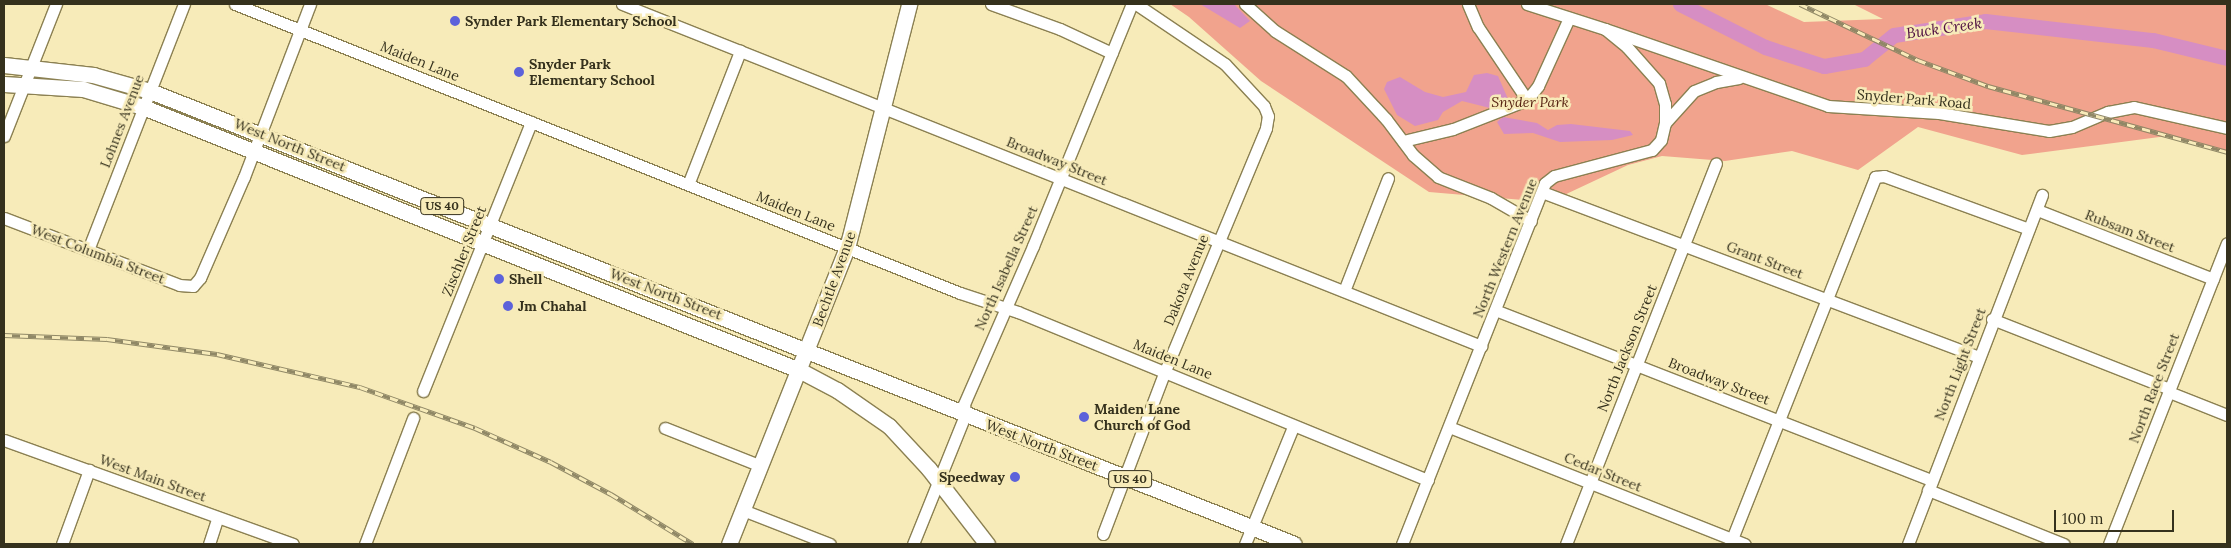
<!DOCTYPE html>
<style>
body{margin:0}
#map{position:relative;width:2231px;height:548px;overflow:hidden;background:#f7ebb9;font-family:Lora,serif}
div>[style]{position:absolute}
.green>*{inset:0;background:#f1a38d}
.water>*{inset:0;background:#d68ec3}
.river>*{height:15px;margin:-7.5px;padding:0 7.5px;transform-origin:7.5px;border-radius:7.5px;background:#d68ec3}
.roads{filter:drop-shadow(1px 0 #8b8052) drop-shadow(-1px 0 #8b8052) drop-shadow(0 1px #8b8052) drop-shadow(0 -1px #8b8052)}
.minor>*{height:11px;margin:-5.5px;padding:0 5.5px;transform-origin:5.5px;border-radius:5.5px;background:#fff}
.major>*{height:15px;margin:-7.5px;padding:0 7.5px;transform-origin:7.5px;border-radius:7.5px;background:#fff}
.rail>*{height:4.5px;margin-top:-2.25px;transform-origin:0;background:repeating-linear-gradient(90deg,#f7ebb9 0 8px,#908866 0 16px);box-sizing:border-box;border-block:1px solid #908866}
.dots>*{width:14px;height:14px;translate:-50% -50%;box-sizing:border-box;border:2px solid #f7ebb9;border-radius:50%}
span{translate:-50% -50%;white-space:nowrap;text-align:center;line-height:1.15;-webkit-text-stroke:5px #f7ebb9;paint-order:stroke}
.shield-label span{padding:1px 4px;background:#f7ebb9;border:1px solid;border-radius:4px;-webkit-text-stroke-width:0}
.shield-label{font-size:12px;color:#35311d;font-weight:700}
.poi-label{font-size:14px;color:#35311d;font-weight:700}
.left{translate:0 -50%;text-align:left}
.right{translate:-100% -50%;text-align:right}
.street-label{font-size:14px;color:#35311d}
.park-label{font-size:14px;color:#541f0f;font-style:italic}
.water-label{font-size:15px;color:#4c0c40;font-style:italic}
.frame{position:absolute;inset:0;border:5px solid #35311d;pointer-events:none}
.scale{position:absolute;left:2054px;top:510px;width:120px;height:22px;box-sizing:border-box;border:2px solid #35311d;border-top:0;padding-left:6px;font-size:15px;line-height:18px;white-space:nowrap;color:#35311d;-webkit-text-stroke:4px #f7ebb9;paint-order:stroke}
</style>
<div id="map">
<div class="green">
<div style="clip-path:polygon(1170px 4px,1765px 4px,1804px 22px,1883px 19px,1853px 4px,2227px 4px,2227px 152px,2167px 136px,2022px 155px,1918px 127px,1858px 170px,1792px 151px,1725px 161px,1662px 156px,1628px 165px,1562px 196px,1535px 201px,1429px 192px,1261px 81px,1189px 17px)"></div>
</div>
<div class="water">
<div style="clip-path:polygon(1200px 4px,1234px 4px,1250px 21px,1240px 28px)"></div>
<div style="clip-path:polygon(1487px 73px,1498px 76px,1508px 99px,1490px 108px,1462px 101px,1443px 112px,1438px 120px,1415px 126px,1397px 115px,1384px 89px,1387px 82px,1400px 77px,1425px 92px,1443px 97px,1466px 92px,1474px 75px)"></div>
<div style="clip-path:polygon(1503px 117px,1537px 123px,1548px 130px,1557px 125px,1571px 124px,1630px 131px,1633px 135px,1612px 140px,1560px 142px,1533px 133px,1504px 134px,1497px 122px)"></div>
</div>
<div class="river">
<div style="left:1680px;top:4px;width:95px;rotate:26.8deg"></div>
<div style="left:1765px;top:47px;width:62px;rotate:17.9deg"></div>
<div style="left:1824px;top:66px;width:41px;rotate:-9.9deg"></div>
<div style="left:1864px;top:59px;width:38px;rotate:-39deg"></div>
<div style="left:1894px;top:35px;width:92px;rotate:-8.7deg"></div>
<div style="left:1985px;top:21px;width:169px;rotate:6.5deg"></div>
<div style="left:2153px;top:40px;width:76px;rotate:13.7deg"></div>
</div>
<div class="roads">
<div class="minor">
<div style="left:235px;top:4px;width:780px;rotate:21.73deg"></div>
<div style="left:960px;top:293px;width:61px;rotate:18.1deg"></div>
<div style="left:1018px;top:312px;width:443px;rotate:22.3deg"></div>
<div style="left:622px;top:4px;width:925px;rotate:21.71deg"></div>
<div style="left:991px;top:4px;width:73px;rotate:19.9deg"></div>
<div style="left:1060px;top:29px;width:57px;rotate:24.8deg"></div>
<div style="left:1245px;top:4px;width:40px;rotate:42deg"></div>
<div style="left:1275px;top:31px;width:84px;rotate:32.4deg"></div>
<div style="left:1346px;top:76px;width:59px;rotate:47.1deg"></div>
<div style="left:1386px;top:119px;width:45px;rotate:53.1deg"></div>
<div style="left:1413px;top:155px;width:33px;rotate:41deg"></div>
<div style="left:1438px;top:177px;width:57px;rotate:21.6deg"></div>
<div style="left:1491px;top:198px;width:46px;rotate:29.9deg"></div>
<div style="left:1468px;top:4px;width:25px;rotate:67deg"></div>
<div style="left:1478px;top:27px;width:88px;rotate:56.1deg"></div>
<div style="left:1527px;top:4px;width:82px;rotate:17.8deg"></div>
<div style="left:1605px;top:29px;width:28px;rotate:39deg"></div>
<div style="left:1627px;top:47px;width:48px;rotate:48.4deg"></div>
<div style="left:1659px;top:83px;width:22px;rotate:74deg"></div>
<div style="left:1665px;top:104px;width:19px;rotate:90deg"></div>
<div style="left:1605px;top:29px;width:236px;rotate:19deg"></div>
<div style="left:1828px;top:106px;width:111px;rotate:3.6deg"></div>
<div style="left:1939px;top:113px;width:111px;rotate:9.3deg"></div>
<div style="left:2049px;top:131px;width:23px;rotate:-10deg"></div>
<div style="left:2072px;top:127px;width:39px;rotate:-23deg"></div>
<div style="left:2108px;top:112px;width:26px;rotate:-11deg"></div>
<div style="left:2134px;top:107px;width:95px;rotate:12.7deg"></div>
<div style="left:4px;top:136px;width:142px;rotate:-68.5deg"></div>
<div style="left:1403px;top:141px;width:51px;rotate:-13.5deg"></div>
<div style="left:1453px;top:129px;width:79px;rotate:-21.4deg"></div>
<div style="left:1527px;top:100px;width:18px;rotate:-52deg"></div>
<div style="left:1538px;top:86px;width:75px;rotate:-65.5deg"></div>
<div style="left:689px;top:182px;width:141px;rotate:-68.7deg"></div>
<div style="left:1542px;top:192px;width:466px;rotate:20.7deg"></div>
<div style="left:2037px;top:210px;width:189px;rotate:21.4deg"></div>
<div style="left:4px;top:218px;width:187px;rotate:20.9deg"></div>
<div style="left:179px;top:285px;width:14px;rotate:4deg"></div>
<div style="left:193px;top:286px;width:11px;rotate:-49deg"></div>
<div style="left:200px;top:278px;width:110px;rotate:-66.5deg"></div>
<div style="left:244px;top:177px;width:185px;rotate:-69.1deg"></div>
<div style="left:88px;top:250px;width:264px;rotate:-68.7deg"></div>
<div style="left:1344px;top:291px;width:121px;rotate:-68.7deg"></div>
<div style="left:1495px;top:310px;width:469px;rotate:21.3deg"></div>
<div style="left:1992px;top:319px;width:191px;rotate:21.5deg"></div>
<div style="left:423px;top:391px;width:290px;rotate:-68.1deg"></div>
<div style="left:2169px;top:392px;width:62px;rotate:21.6deg"></div>
<div style="left:1449px;top:427px;width:318px;rotate:21.6deg"></div>
<div style="left:665px;top:428px;width:103px;rotate:21.6deg"></div>
<div style="left:4px;top:440px;width:307px;rotate:19.8deg"></div>
<div style="left:1928px;top:490px;width:146px;rotate:21.7deg"></div>
<div style="left:743px;top:510px;width:93px;rotate:21.3deg"></div>
<div style="left:1103px;top:534px;width:174px;rotate:-69.2deg"></div>
<div style="left:1165px;top:371px;width:263px;rotate:-67.4deg"></div>
<div style="left:1266px;top:128px;width:12px;rotate:-81deg"></div>
<div style="left:1268px;top:116px;width:11px;rotate:-112deg"></div>
<div style="left:1264px;top:106px;width:57px;rotate:-132.9deg"></div>
<div style="left:1225px;top:64px;width:107px;rotate:-146deg"></div>
<div style="left:62px;top:544px;width:79px;rotate:-70deg"></div>
<div style="left:209px;top:544px;width:28px;rotate:-72deg"></div>
<div style="left:365px;top:544px;width:135px;rotate:-69.1deg"></div>
<div style="left:913px;top:544px;width:139px;rotate:-68deg"></div>
<div style="left:965px;top:415px;width:11px;rotate:-95deg"></div>
<div style="left:964px;top:404px;width:172px;rotate:-66.4deg"></div>
<div style="left:1033px;top:246px;width:261px;rotate:-67.8deg"></div>
<div style="left:1245px;top:544px;width:126px;rotate:-67.7deg"></div>
<div style="left:1402px;top:544px;width:388px;rotate:-68.4deg"></div>
<div style="left:1545px;top:183px;width:11px;rotate:-38deg"></div>
<div style="left:1554px;top:176px;width:101px;rotate:-14.9deg"></div>
<div style="left:1652px;top:150px;width:13px;rotate:-48deg"></div>
<div style="left:1661px;top:140px;width:17px;rotate:-77deg"></div>
<div style="left:1665px;top:123px;width:43px;rotate:-47.8deg"></div>
<div style="left:1694px;top:91px;width:24px;rotate:-22deg"></div>
<div style="left:1716px;top:82px;width:23px;rotate:-10deg"></div>
<div style="left:1566px;top:544px;width:409px;rotate:-68.5deg"></div>
<div style="left:1730px;top:544px;width:395px;rotate:-68.4deg"></div>
<div style="left:1875px;top:177px;width:9px;rotate:-6deg"></div>
<div style="left:1884px;top:176px;width:154px;rotate:20.1deg"></div>
<div style="left:1908px;top:544px;width:374px;rotate:-69deg"></div>
<div style="left:2109px;top:544px;width:323px;rotate:-68.6deg"></div>
</div>
<div class="major">
<div style="left:4px;top:65px;width:90px;rotate:6.4deg"></div>
<div style="left:93px;top:75px;width:59px;rotate:15.7deg"></div>
<div style="left:150px;top:91px;width:1230px;rotate:21.6deg"></div>
<div style="left:4px;top:84px;width:79px;rotate:3.6deg"></div>
<div style="left:83px;top:89px;width:63px;rotate:16.7deg"></div>
<div style="left:143px;top:107px;width:707px;rotate:21.85deg"></div>
<div style="left:799px;top:370px;width:43px;rotate:27.8deg"></div>
<div style="left:837px;top:390px;width:63px;rotate:34.7deg"></div>
<div style="left:889px;top:426px;width:59px;rotate:47.1deg"></div>
<div style="left:929px;top:469px;width:95px;rotate:52.3deg"></div>
<div style="left:729px;top:544px;width:319px;rotate:-68.3deg"></div>
<div style="left:847px;top:248px;width:252px;rotate:-75.7deg"></div>
</div>
</div>
<div class="rail">
<div style="left:1800px;top:4px;width:131px;rotate:25.4deg"></div>
<div style="left:1918px;top:60px;width:75px;rotate:20.4deg"></div>
<div style="left:1988px;top:86px;width:248px;rotate:15.4deg"></div>
<div style="left:4px;top:335px;width:103px;rotate:2.2deg"></div>
<div style="left:107px;top:339px;width:111px;rotate:7.8deg"></div>
<div style="left:217px;top:354px;width:147px;rotate:13deg"></div>
<div style="left:360px;top:387px;width:122px;rotate:19.6deg"></div>
<div style="left:475px;top:428px;width:83px;rotate:24.1deg"></div>
<div style="left:551px;top:462px;width:68px;rotate:28.1deg"></div>
<div style="left:611px;top:494px;width:96px;rotate:31.4deg"></div>
</div>
<div class="dots">
<div style="left:455px;top:21px;background:#5d62da"></div>
<div style="left:519px;top:72px;background:#5d62da"></div>
<div style="left:499px;top:279px;background:#5d62da"></div>
<div style="left:508px;top:306px;background:#5d62da"></div>
<div style="left:1084px;top:417px;background:#5d62da"></div>
<div style="left:1015px;top:477px;background:#5d62da"></div>
</div>
<div class="shield-label">
<span style="left:442px;top:206px">US 40</span>
<span style="left:1130px;top:479px">US 40</span>
</div>
<div class="poi-label">
<span class="left" style="left:465px;top:21px">Synder Park Elementary School</span>
<span class="left" style="left:529px;top:72px">Snyder Park<br>Elementary School</span>
<span class="left" style="left:509px;top:279px">Shell</span>
<span class="left" style="left:518px;top:306px">Jm Chahal</span>
<span class="left" style="left:1094px;top:417px">Maiden Lane<br>Church of God</span>
<span class="right" style="left:1005px;top:477px">Speedway</span>
</div>
<div class="street-label">
<span style="left:420px;top:61px;rotate:22deg">Maiden Lane</span>
<span style="left:1914px;top:99px;rotate:5deg">Snyder Park Road</span>
<span style="left:122px;top:121px;rotate:-69deg">Lohnes Avenue</span>
<span style="left:290px;top:145px;rotate:22deg">West North Street</span>
<span style="left:1057px;top:161px;rotate:22deg">Broadway Street</span>
<span style="left:796px;top:211px;rotate:22deg">Maiden Lane</span>
<span style="left:2130px;top:231px;rotate:21deg">Rubsam Street</span>
<span style="left:1505px;top:248px;rotate:-68deg">North Western Avenue</span>
<span style="left:464px;top:251px;rotate:-68deg">Zischler Street</span>
<span style="left:98px;top:254px;rotate:21deg">West Columbia Street</span>
<span style="left:1765px;top:260px;rotate:21deg">Grant Street</span>
<span style="left:1006px;top:268px;rotate:-66deg">North Isabella Street</span>
<span style="left:834px;top:279px;rotate:-70deg">Bechtle Avenue</span>
<span style="left:1186px;top:280px;rotate:-68deg">Dakota Avenue</span>
<span style="left:666px;top:294px;rotate:21deg">West North Street</span>
<span style="left:1627px;top:348px;rotate:-68deg">North Jackson Street</span>
<span style="left:1173px;top:359px;rotate:22deg">Maiden Lane</span>
<span style="left:1960px;top:364px;rotate:-69deg">North Light Street</span>
<span style="left:1719px;top:381px;rotate:21deg">Broadway Street</span>
<span style="left:2154px;top:388px;rotate:-69deg">North Race Street</span>
<span style="left:1042px;top:445px;rotate:21deg">West North Street</span>
<span style="left:1603px;top:472px;rotate:22deg">Cedar Street</span>
<span style="left:153px;top:478px;rotate:20deg">West Main Street</span>
</div>
<div class="park-label">
<span style="left:1530px;top:102px">Snyder Park</span>
</div>
<div class="water-label">
<span style="left:1944px;top:28px;rotate:-8deg">Buck Creek</span>
</div>
<div class="frame"></div>
<div class="scale">100 m</div>
</div>
